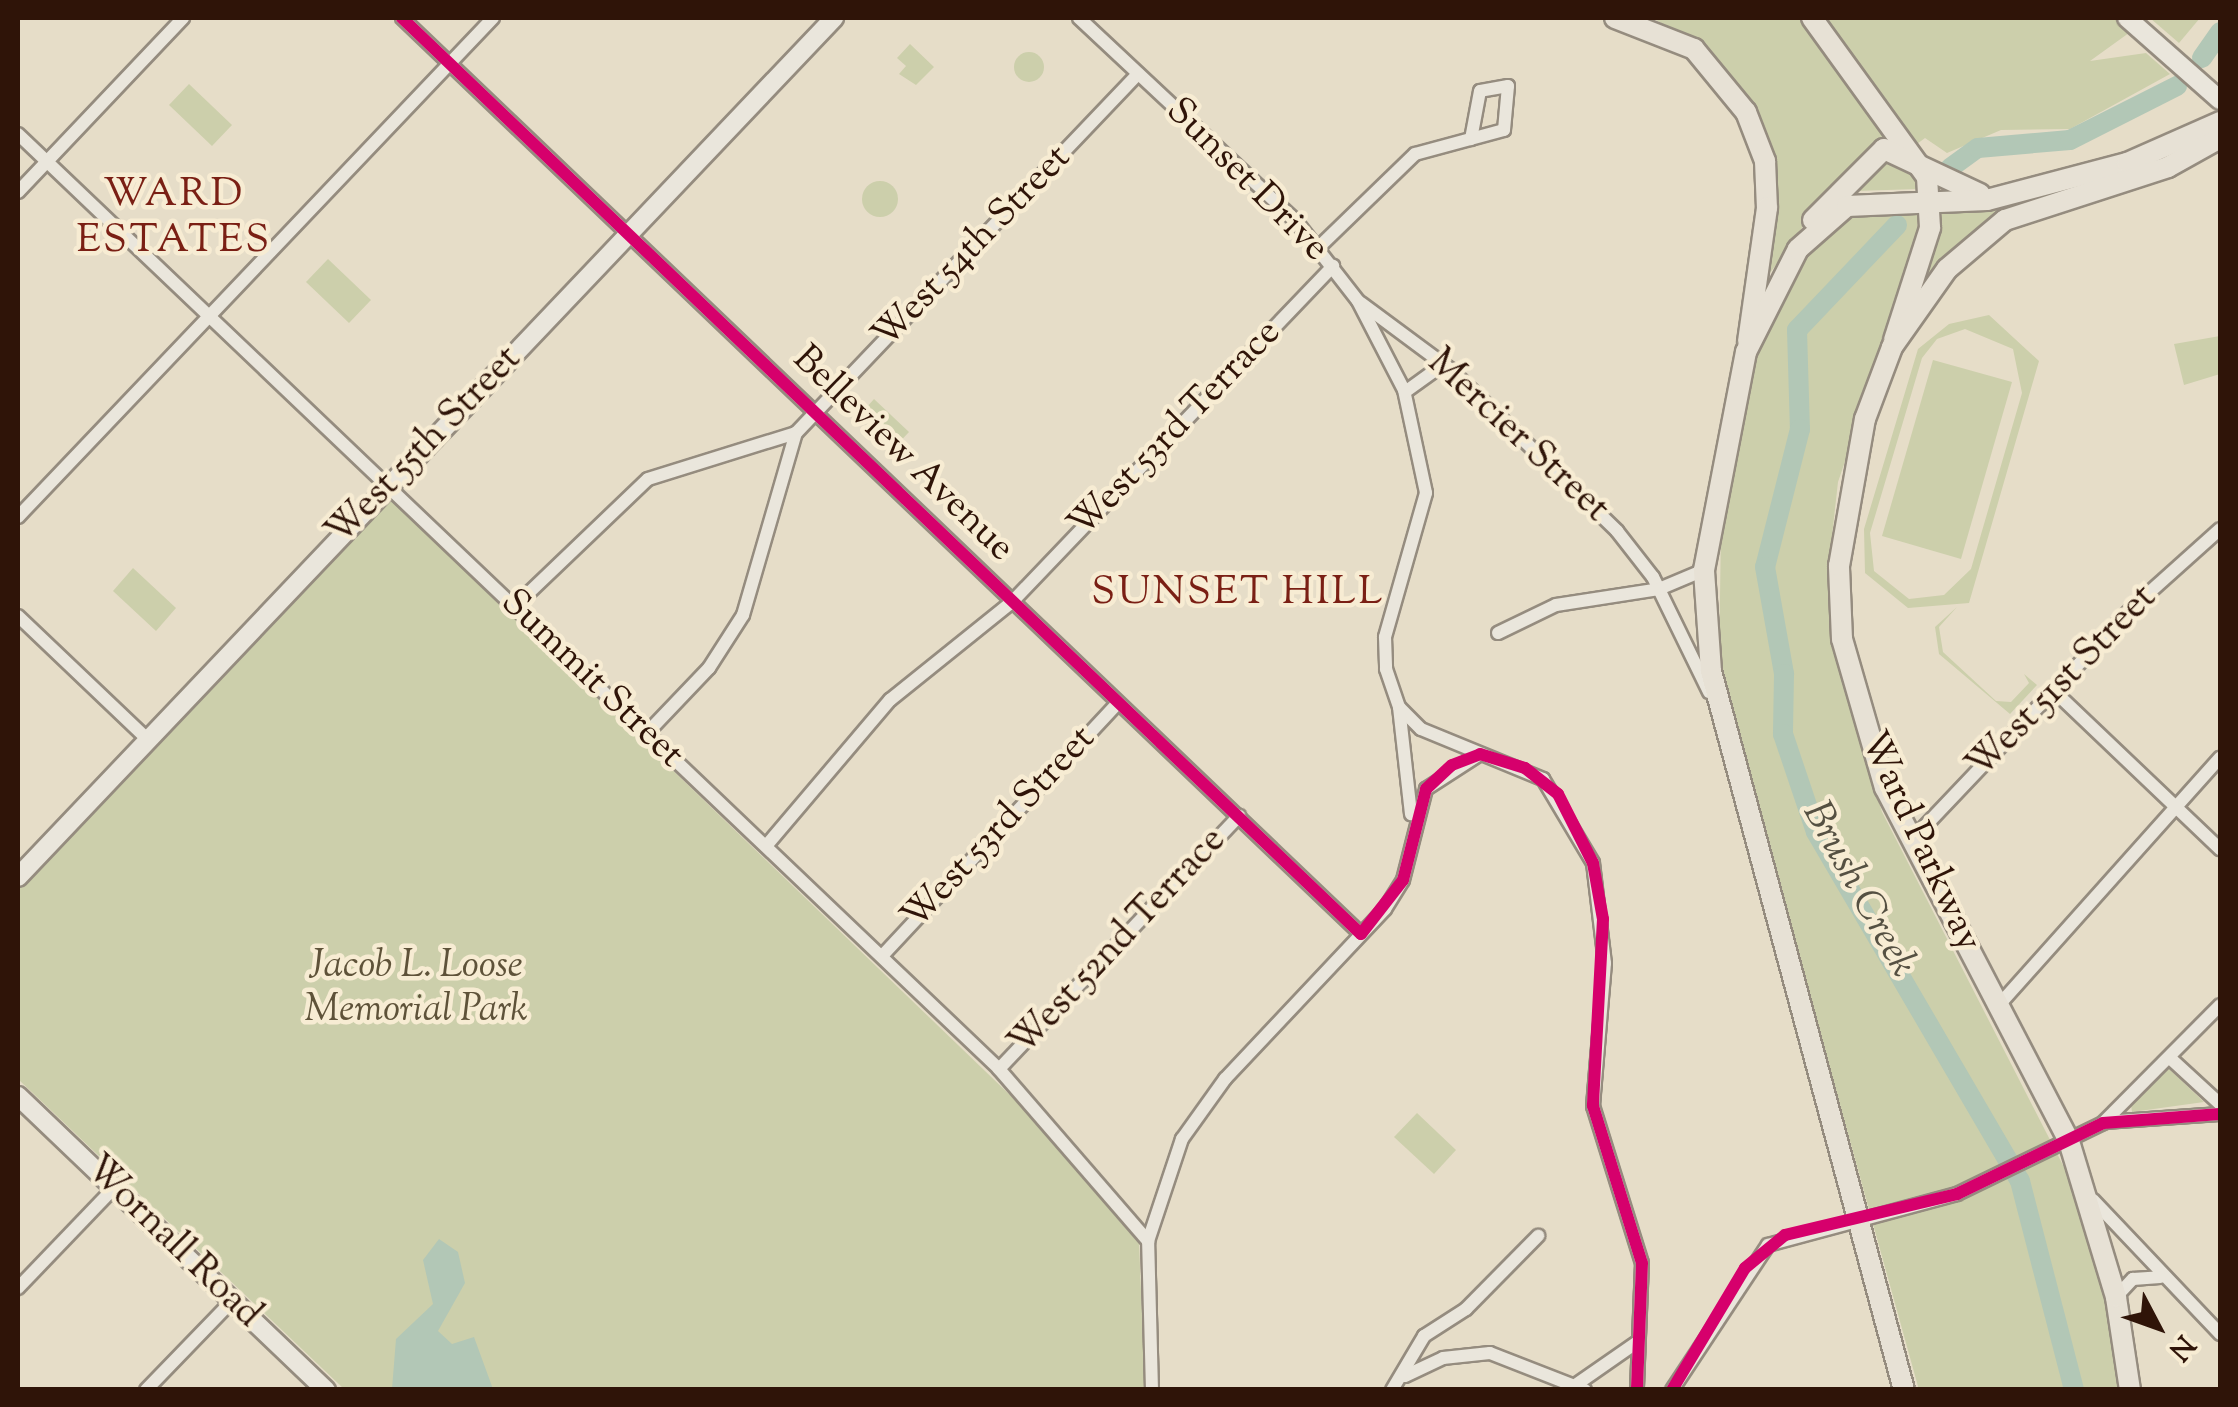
<!DOCTYPE html>
<style>
body{margin:0}
#map{position:relative;width:2238px;height:1407px;overflow:hidden;background:#e6ddc8;font-family:"Sorts Mill Goudy",serif}
div>[style]{position:absolute}
.green>*{inset:0;background:#cccfab}
.round{border-radius:50%}
.water>*{inset:0;background:#b2c7b6}
.river>*{height:20px;margin:-10px;padding:0 10px;transform-origin:10px;border-radius:10px;background:#b2c7b6}
.roads{filter:drop-shadow(2px 0 #958c7f) drop-shadow(-2px 0 #958c7f) drop-shadow(0 2px #958c7f) drop-shadow(0 -2px #958c7f)}
.minor>*{height:12px;margin:-6px;padding:0 6px;transform-origin:6px;border-radius:6px;background:#eae6dc}
.secondary>*{height:18px;margin:-9px;padding:0 9px;transform-origin:9px;border-radius:9px;background:#eae6dc}
.primary>*{height:20px;margin:-10px;padding:0 10px;transform-origin:10px;border-radius:10px;background:#e7e1d5}
.trunk>*{height:20px;margin:-10px;padding:0 10px;transform-origin:10px;border-radius:10px;background:#e7e1d5}
.cycleway>*{height:12px;margin:-6px;padding:0 6px;transform-origin:6px;border-radius:6px;background:#d6006c}
span{translate:-50% -50%;white-space:nowrap;text-align:center;line-height:1.15;-webkit-text-stroke:9px #f7ecd3;paint-order:stroke}
.street-label{font-size:38px;color:#2f1408}
.park-label{font-size:38px;color:#5e5239;font-style:italic}
.neighbourhood-label{font-size:40px;color:#7a1f14;letter-spacing:2.5px}
.water-label{font-size:40px;color:#555042;font-style:italic}
.frame{position:absolute;inset:0;border:20px solid #2f1408;pointer-events:none}
.north{position:absolute;left:2108px;top:1277px;width:100px;height:100px;-webkit-text-stroke:8px #f7ecd3;paint-order:stroke;rotate:131deg;font-size:28px;font-weight:700;line-height:40px;text-align:center;color:#2f1408}
.north::after{content:'';display:block;margin:auto;width:35px;height:45px;background:#2f1408;clip-path:polygon(50% 0,100% 100%,50% 72%,0 100%)}
</style>
<div id="map">
<div class="green">
<div style="clip-path:polygon(1653px 18px,1801px 18px,1896px 143px,1809px 218px,1770px 273px,1751px 105px,1711px 53px)"></div>
<div style="clip-path:polygon(1822px 18px,2119px 18px,2133px 30px,2090px 61px,2146px 53px,2170px 74px,2070px 129px,2001px 130px,1947px 153px,1925px 138px,1917px 144px)"></div>
<div style="clip-path:polygon(2150px 18px,2200px 18px,2179px 43px)"></div>
<div style="clip-path:polygon(910px 44px,934px 67px,916px 85px,899px 74px,906px 66px,897px 58px)"></div>
<div class="round" style="left:1014px;top:52px;width:30px;height:30px"></div>
<div style="clip-path:polygon(189px 84px,232px 125px,212px 146px,169px 105px)"></div>
<div style="clip-path:polygon(1878px 155px,1914px 168px,1919px 189px,1855px 191px)"></div>
<div class="round" style="left:862px;top:181px;width:36px;height:36px"></div>
<div style="clip-path:polygon(2030px 200px,2031px 202px,1926px 283px,1943px 209px)"></div>
<div style="clip-path:polygon(1920px 206px,1914px 257px,1838px 482px,1829px 563px,1837px 663px,1882px 812px,2068px 1175px,2103px 1285px,2119px 1389px,1919px 1390px,1719px 668px,1721px 527px,1757px 345px,1793px 267px,1844px 214px)"></div>
<div style="clip-path:polygon(328px 259px,371px 300px,349px 323px,306px 282px)"></div>
<div style="clip-path:polygon(evenodd,1989px 315px,2039px 361px,1969px 603px,1908px 608px,1865px 573px,1864px 529px,1918px 349px,1949px 324px,1989px 315px,1965px 329px,2013px 349px,2022px 393px,1971px 569px,1944px 595px,1909px 599px,1874px 571px,1870px 533px,1922px 358px,1937px 339px,1965px 329px)"></div>
<div style="clip-path:polygon(2220px 336px,2220px 374px,2184px 385px,2174px 344px)"></div>
<div style="clip-path:polygon(1933px 360px,2012px 382px,1961px 559px,1882px 536px)"></div>
<div style="clip-path:polygon(874px 399px,909px 432px,894px 448px,860px 415px)"></div>
<div style="clip-path:polygon(390px 498px,1067px 1150px,1139px 1242px,1145px 1389px,344px 1389px,18px 1079px,18px 886px)"></div>
<div style="clip-path:polygon(133px 568px,176px 608px,156px 631px,113px 591px)"></div>
<div style="clip-path:polygon(1957px 607px,1939px 627px,1943px 652px,1996px 701px,2011px 702px,2029px 683px,2024px 674px,2037px 685px,2010px 714px,1939px 654px,1935px 627px)"></div>
<div style="clip-path:polygon(2167px 1067px,2204px 1102px,2132px 1112px,2131px 1105px)"></div>
<div style="clip-path:polygon(1417px 1113px,1456px 1150px,1434px 1174px,1394px 1137px)"></div>
</div>
<div class="water">
<div style="clip-path:polygon(439px 1239px,458px 1252px,465px 1283px,438px 1331px,452px 1344px,474px 1337px,493px 1389px,392px 1389px,396px 1339px,433px 1304px,423px 1260px)"></div>
</div>
<div class="river">
<div style="left:2202px;top:58px;width:32px;rotate:-55deg"></div>
<div style="left:1950px;top:168px;width:34px;rotate:-36deg"></div>
<div style="left:1978px;top:148px;width:92px;rotate:-5deg"></div>
<div style="left:2070px;top:140px;width:120px;rotate:-26.8deg"></div>
<div style="left:1897px;top:225px;width:145px;rotate:133.6deg"></div>
<div style="left:1797px;top:330px;width:99px;rotate:88.3deg"></div>
<div style="left:1800px;top:429px;width:142px;rotate:104.2deg"></div>
<div style="left:1765px;top:567px;width:109px;rotate:79.9deg"></div>
<div style="left:1784px;top:674px;width:60px;rotate:91deg"></div>
<div style="left:1783px;top:734px;width:103px;rotate:71.4deg"></div>
<div style="left:1816px;top:832px;width:404px;rotate:59.7deg"></div>
<div style="left:2020px;top:1181px;width:216px;rotate:75.5deg"></div>
</div>
<div class="roads">
<div class="minor">
<div style="left:402px;top:18px;width:1326px;rotate:43.69deg"></div>
<div style="left:1079px;top:18px;width:296px;rotate:43.1deg"></div>
<div style="left:1295px;top:220px;width:103px;rotate:52.1deg"></div>
<div style="left:1358px;top:301px;width:100px;rotate:62.7deg"></div>
<div style="left:1404px;top:390px;width:105px;rotate:77.9deg"></div>
<div style="left:1426px;top:493px;width:150px;rotate:105.9deg"></div>
<div style="left:1385px;top:637px;width:32px;rotate:88deg"></div>
<div style="left:1386px;top:669px;width:40px;rotate:71.1deg"></div>
<div style="left:1399px;top:707px;width:31px;rotate:45deg"></div>
<div style="left:1421px;top:729px;width:132px;rotate:22.3deg"></div>
<div style="left:1543px;top:779px;width:98px;rotate:59.2deg"></div>
<div style="left:1593px;top:863px;width:101px;rotate:83.2deg"></div>
<div style="left:1605px;top:963px;width:144px;rotate:94.8deg"></div>
<div style="left:1593px;top:1106px;width:164px;rotate:72.7deg"></div>
<div style="left:1642px;top:1263px;width:127px;rotate:92.3deg"></div>
<div style="left:18px;top:134px;width:1355px;rotate:43.62deg"></div>
<div style="left:999px;top:1069px;width:228px;rotate:49.1deg"></div>
<div style="left:18px;top:192px;width:240px;rotate:-46.5deg"></div>
<div style="left:1318px;top:248px;width:135px;rotate:-44.1deg"></div>
<div style="left:1415px;top:154px;width:92px;rotate:-15.1deg"></div>
<div style="left:1504px;top:130px;width:44px;rotate:-84.8deg"></div>
<div style="left:1508px;top:86px;width:28px;rotate:170deg"></div>
<div style="left:1480px;top:91px;width:49px;rotate:100.6deg"></div>
<div style="left:1361px;top:303px;width:111px;rotate:36.6deg"></div>
<div style="left:1450px;top:369px;width:233px;rotate:44.1deg"></div>
<div style="left:1617px;top:531px;width:58px;rotate:52deg"></div>
<div style="left:1653px;top:577px;width:128px;rotate:64deg"></div>
<div style="left:1405px;top:392px;width:48px;rotate:-35.7deg"></div>
<div style="left:18px;top:517px;width:689px;rotate:-46.41deg"></div>
<div style="left:514px;top:607px;width:185px;rotate:-43.7deg"></div>
<div style="left:648px;top:479px;width:155px;rotate:-17.3deg"></div>
<div style="left:18px;top:616px;width:180px;rotate:43.6deg"></div>
<div style="left:1498px;top:633px;width:64px;rotate:-25.8deg"></div>
<div style="left:1556px;top:605px;width:104px;rotate:-8.8deg"></div>
<div style="left:1659px;top:589px;width:49px;rotate:-22.9deg"></div>
<div style="left:2053px;top:690px;width:231px;rotate:43.6deg"></div>
<div style="left:1399px;top:707px;width:108px;rotate:83.6deg"></div>
<div style="left:647px;top:733px;width:90px;rotate:-46.4deg"></div>
<div style="left:709px;top:668px;width:63px;rotate:-57.3deg"></div>
<div style="left:743px;top:615px;width:190px;rotate:-73.8deg"></div>
<div style="left:796px;top:433px;width:496px;rotate:-46.4deg"></div>
<div style="left:1910px;top:842px;width:323px;rotate:-46.5deg"></div>
<div style="left:2132px;top:608px;width:118px;rotate:-41.9deg"></div>
<div style="left:766px;top:846px;width:192px;rotate:-49.7deg"></div>
<div style="left:890px;top:700px;width:156px;rotate:-38.8deg"></div>
<div style="left:1012px;top:602px;width:465px;rotate:-46.3deg"></div>
<div style="left:882px;top:956px;width:346px;rotate:-47deg"></div>
<div style="left:1998px;top:1006px;width:333px;rotate:-48.2deg"></div>
<div style="left:2170px;top:1058px;width:68px;rotate:42.6deg"></div>
<div style="left:999px;top:1069px;width:349px;rotate:-46.5deg"></div>
<div style="left:2105px;top:1122px;width:115px;rotate:-4deg"></div>
<div style="left:2093px;top:1200px;width:185px;rotate:46.5deg"></div>
<div style="left:18px;top:1288px;width:139px;rotate:-46.2deg"></div>
<div style="left:2116px;top:1297px;width:25px;rotate:-47deg"></div>
<div style="left:2133px;top:1279px;width:27px;rotate:-4deg"></div>
<div style="left:1405px;top:1376px;width:42px;rotate:-25.3deg"></div>
<div style="left:1443px;top:1358px;width:47px;rotate:-6.1deg"></div>
<div style="left:1490px;top:1353px;width:102px;rotate:21.3deg"></div>
<div style="left:1577px;top:1384px;width:72px;rotate:-34.8deg"></div>
<div style="left:146px;top:1390px;width:124px;rotate:-46deg"></div>
<div style="left:1152px;top:1390px;width:149px;rotate:-91.5deg"></div>
<div style="left:1148px;top:1241px;width:108px;rotate:-71.6deg"></div>
<div style="left:1182px;top:1139px;width:74px;rotate:-54.4deg"></div>
<div style="left:1225px;top:1079px;width:233px;rotate:-46.7deg"></div>
<div style="left:1385px;top:909px;width:34px;rotate:-58deg"></div>
<div style="left:1403px;top:880px;width:94px;rotate:-75.8deg"></div>
<div style="left:1426px;top:789px;width:64px;rotate:-32.9deg"></div>
<div style="left:1392px;top:1390px;width:63px;rotate:-59.3deg"></div>
<div style="left:1424px;top:1336px;width:50px;rotate:-32.7deg"></div>
<div style="left:1466px;top:1309px;width:103px;rotate:-45.4deg"></div>
<div style="left:1672px;top:1390px;width:174px;rotate:-56.5deg"></div>
<div style="left:1768px;top:1245px;width:196px;rotate:-15.1deg"></div>
<div style="left:1957px;top:1194px;width:162px;rotate:-25.9deg"></div>
<div style="left:2103px;top:1123px;width:166px;rotate:-45.2deg"></div>
</div>
<div class="secondary">
<div style="left:2127px;top:18px;width:124px;rotate:41.4deg"></div>
<div style="left:18px;top:877px;width:1185px;rotate:-46.47deg"></div>
<div style="left:18px;top:1096px;width:426px;rotate:43.7deg"></div>
</div>
<div class="primary">
<div style="left:1615px;top:18px;width:85px;rotate:21.4deg"></div>
<div style="left:1694px;top:49px;width:82px;rotate:50.5deg"></div>
<div style="left:1746px;top:112px;width:53px;rotate:68.8deg"></div>
<div style="left:1765px;top:161px;width:47px;rotate:87.6deg"></div>
<div style="left:1767px;top:208px;width:135px;rotate:98.1deg"></div>
<div style="left:1812px;top:18px;width:196px;rotate:54.1deg"></div>
<div style="left:1927px;top:177px;width:51px;rotate:86.6deg"></div>
<div style="left:1930px;top:228px;width:118px;rotate:107.8deg"></div>
</div>
<div class="trunk">
<div style="left:1813px;top:220px;width:100px;rotate:-45deg"></div>
<div style="left:1884px;top:149px;width:106px;rotate:25.1deg"></div>
<div style="left:1904px;top:1390px;width:744px;rotate:-105.03deg"></div>
<div style="left:1711px;top:671px;width:101px;rotate:-94deg"></div>
<div style="left:1704px;top:570px;width:222px;rotate:-79.1deg"></div>
<div style="left:1746px;top:352px;width:115px;rotate:-63.2deg"></div>
<div style="left:1798px;top:249px;width:65px;rotate:-41.3deg"></div>
<div style="left:1847px;top:206px;width:140px;rotate:-2.5deg"></div>
<div style="left:1987px;top:200px;width:145px;rotate:-14.8deg"></div>
<div style="left:2127px;top:163px;width:102px;rotate:-23.8deg"></div>
<div style="left:2130px;top:1390px;width:94px;rotate:-98.6deg"></div>
<div style="left:2116px;top:1297px;width:163px;rotate:-106.8deg"></div>
<div style="left:2069px;top:1141px;width:398px;rotate:-117.5deg"></div>
<div style="left:1885px;top:788px;width:155px;rotate:-106.1deg"></div>
<div style="left:1842px;top:639px;width:73px;rotate:-92.4deg"></div>
<div style="left:1839px;top:566px;width:149px;rotate:-80deg"></div>
<div style="left:1865px;top:419px;width:77px;rotate:-69.4deg"></div>
<div style="left:1892px;top:347px;width:95px;rotate:-54.8deg"></div>
<div style="left:1947px;top:269px;width:76px;rotate:-40.2deg"></div>
<div style="left:2005px;top:220px;width:171px;rotate:-18deg"></div>
<div style="left:2168px;top:167px;width:60px;rotate:-29.1deg"></div>
</div>
</div>
<div class="cycleway">
<div style="left:402px;top:18px;width:1326px;rotate:43.69deg"></div>
<div style="left:1361px;top:934px;width:68px;rotate:-52.1deg"></div>
<div style="left:1403px;top:880px;width:94px;rotate:-75.8deg"></div>
<div style="left:1426px;top:789px;width:35px;rotate:-43deg"></div>
<div style="left:1452px;top:765px;width:30px;rotate:-21deg"></div>
<div style="left:1480px;top:754px;width:47px;rotate:17.3deg"></div>
<div style="left:1525px;top:768px;width:42px;rotate:38.2deg"></div>
<div style="left:1558px;top:794px;width:77px;rotate:63.1deg"></div>
<div style="left:1593px;top:863px;width:57px;rotate:79.9deg"></div>
<div style="left:1603px;top:919px;width:187px;rotate:93.1deg"></div>
<div style="left:1593px;top:1106px;width:164px;rotate:72.7deg"></div>
<div style="left:1642px;top:1263px;width:127px;rotate:92.3deg"></div>
<div style="left:1672px;top:1390px;width:142px;rotate:-59.1deg"></div>
<div style="left:1745px;top:1268px;width:52px;rotate:-39.5deg"></div>
<div style="left:1785px;top:1235px;width:177px;rotate:-13.4deg"></div>
<div style="left:1957px;top:1194px;width:162px;rotate:-25.9deg"></div>
<div style="left:2103px;top:1123px;width:117px;rotate:-4.4deg"></div>
</div>
<div class="street-label">
<span style="left:1246px;top:181px;rotate:45deg">Sunset Drive</span>
<span style="left:973px;top:248px;rotate:-46deg">West 54th Street</span>
<span style="left:1176px;top:430px;rotate:-46deg">West 53rd Terrace</span>
<span style="left:1517px;top:437px;rotate:43deg">Mercier Street</span>
<span style="left:425px;top:447px;rotate:-46deg">West 55th Street</span>
<span style="left:902px;top:455px;rotate:44deg">Belleview Avenue</span>
<span style="left:591px;top:680px;rotate:44deg">Summit Street</span>
<span style="left:2063px;top:683px;rotate:-46deg">West 51st Street</span>
<span style="left:1000px;top:829px;rotate:-47deg">West 53rd Street</span>
<span style="left:1919px;top:842px;rotate:65deg">Ward Parkway</span>
<span style="left:1119px;top:943px;rotate:-47deg">West 52nd Terrace</span>
<span style="left:172px;top:1243px;rotate:44deg">Wornall Road</span>
</div>
<div class="park-label">
<span style="left:416px;top:990px">Jacob L. Loose<br>Memorial Park</span>
</div>
<div class="neighbourhood-label">
<span style="left:174px;top:219px">WARD<br>ESTATES</span>
<span style="left:1238px;top:594px">SUNSET HILL</span>
</div>
<div class="water-label">
<span style="left:1858px;top:890px;rotate:61deg">Brush Creek</span>
</div>
<div class="frame"></div>
<div class="north">N</div>
</div>
